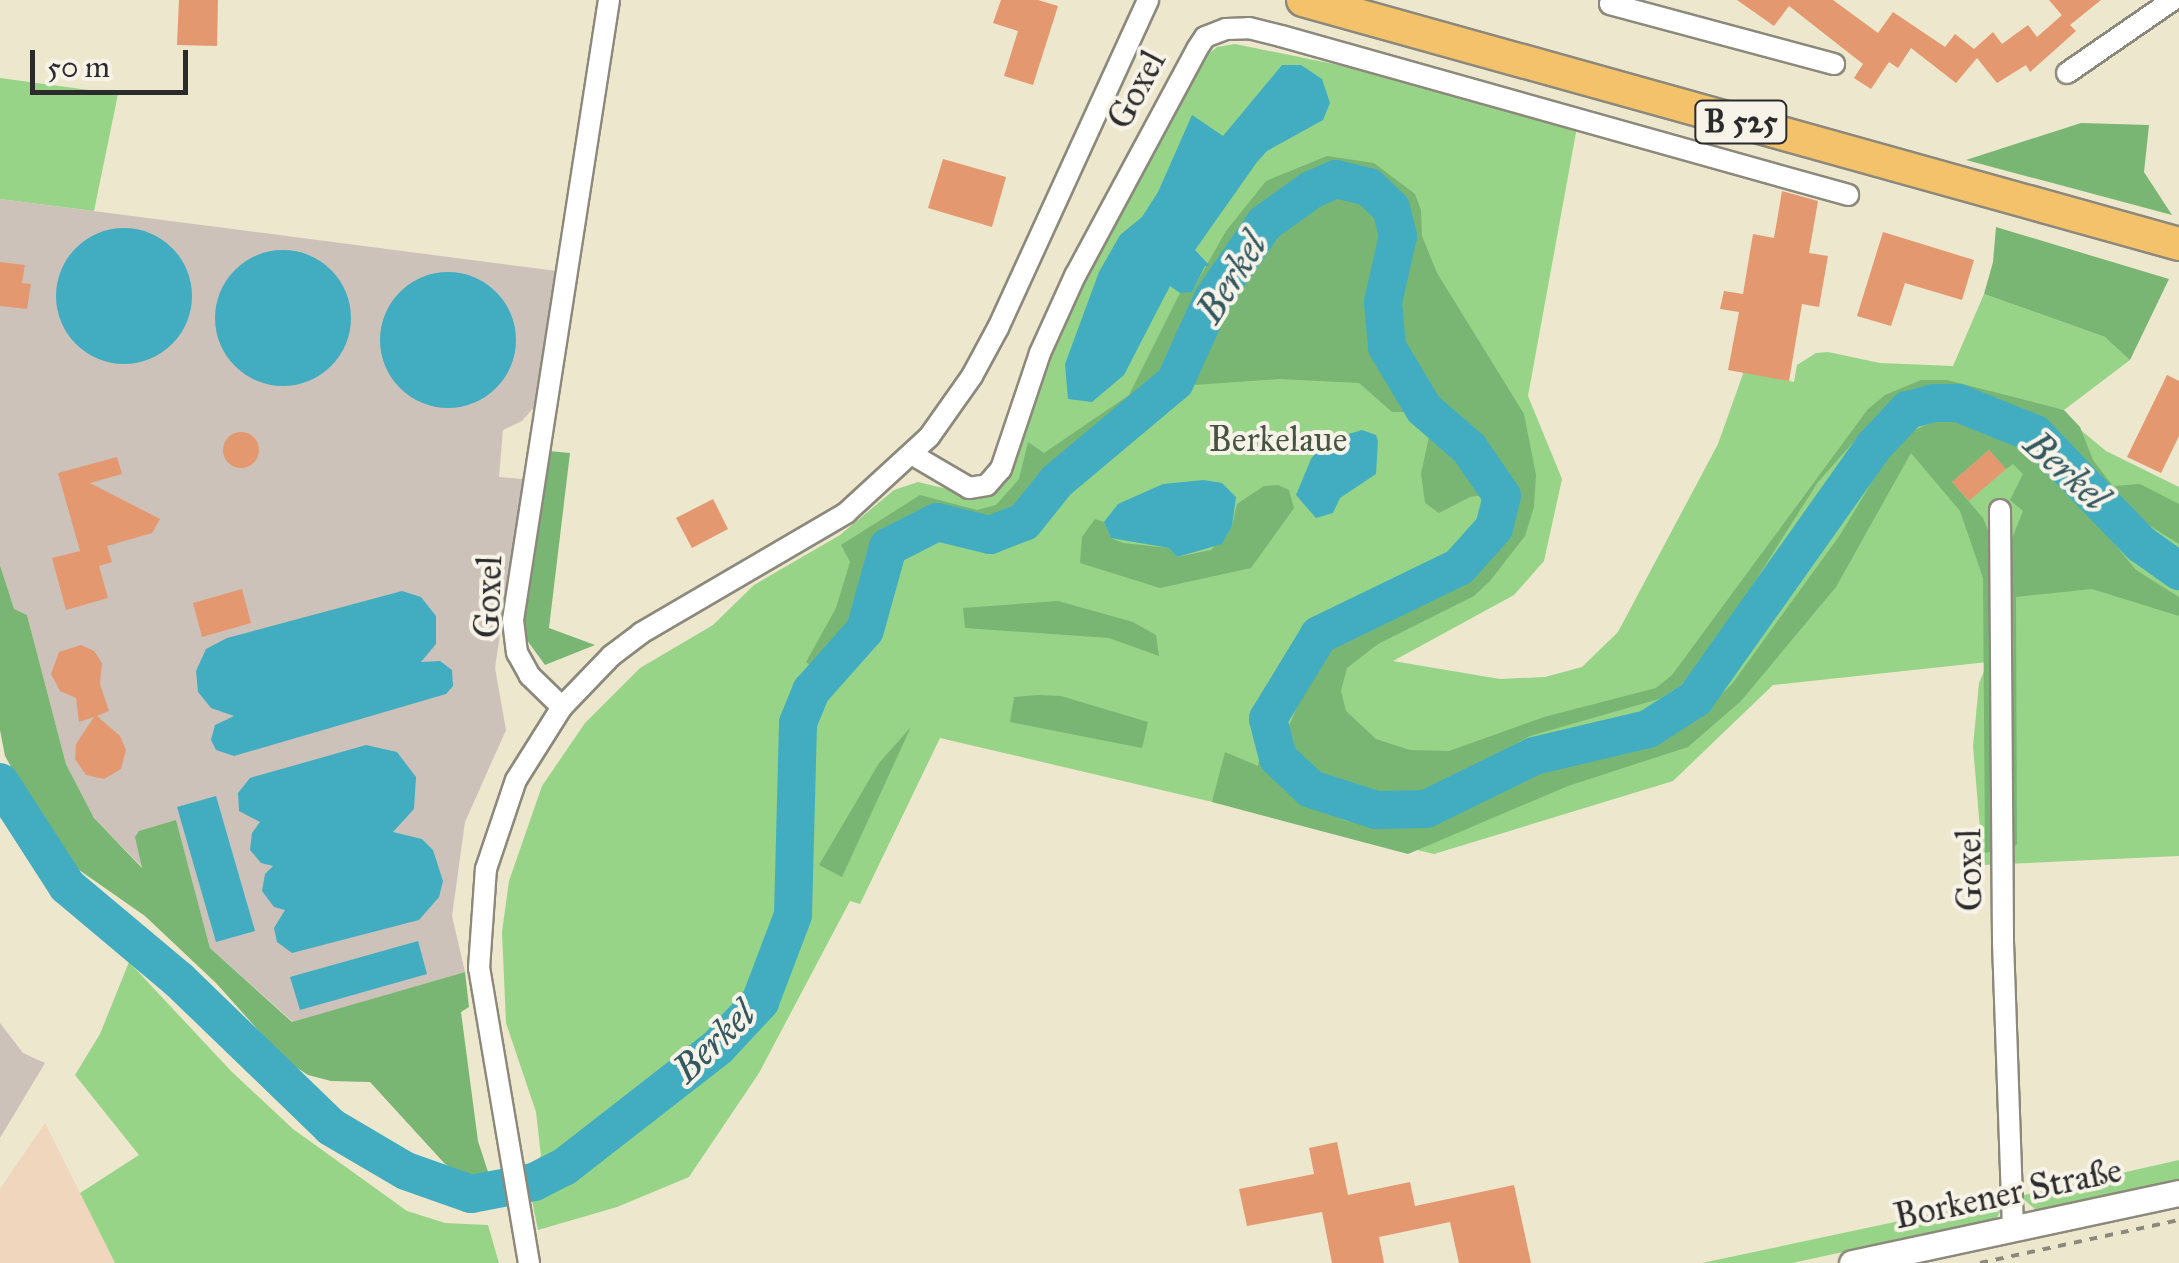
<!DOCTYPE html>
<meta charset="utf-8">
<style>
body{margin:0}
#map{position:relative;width:2179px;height:1263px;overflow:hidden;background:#ede7cd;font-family:"IM FELL Great Primer",serif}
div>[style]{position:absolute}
.built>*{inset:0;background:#efd6bc}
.industrial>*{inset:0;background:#cdc2b9}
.green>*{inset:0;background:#97d488}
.forest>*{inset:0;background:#79b674}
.water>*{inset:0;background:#42adc1}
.round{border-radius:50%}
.river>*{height:38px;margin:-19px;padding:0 19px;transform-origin:19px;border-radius:19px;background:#42adc1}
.building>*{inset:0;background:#e49870}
.path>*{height:4px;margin-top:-2px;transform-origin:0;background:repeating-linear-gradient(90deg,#8c897c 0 8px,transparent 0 16px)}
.roads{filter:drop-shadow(2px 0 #8c897c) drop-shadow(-2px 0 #8c897c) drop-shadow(0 2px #8c897c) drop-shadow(0 -2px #8c897c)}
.minor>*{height:20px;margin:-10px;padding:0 10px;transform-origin:10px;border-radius:10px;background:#fff}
.tertiary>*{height:25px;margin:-12.5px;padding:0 12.5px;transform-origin:12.5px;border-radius:12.5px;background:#fff}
.primary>*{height:32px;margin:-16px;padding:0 16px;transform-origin:16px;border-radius:16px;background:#f3c26a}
span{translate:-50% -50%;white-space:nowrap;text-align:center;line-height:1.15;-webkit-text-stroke:8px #f7f3e8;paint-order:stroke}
.shield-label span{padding:2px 8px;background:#f7f3e8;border:2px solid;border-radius:8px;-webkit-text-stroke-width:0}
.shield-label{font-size:32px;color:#2b2b2b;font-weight:700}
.street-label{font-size:35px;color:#2b2b2b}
.park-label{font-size:35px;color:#465542}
.water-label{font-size:38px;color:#335860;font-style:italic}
.scale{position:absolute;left:30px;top:50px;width:158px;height:45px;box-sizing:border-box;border:5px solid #2b2b2b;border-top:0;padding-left:12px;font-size:30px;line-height:35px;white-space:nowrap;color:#2b2b2b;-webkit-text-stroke:8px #f7f3e8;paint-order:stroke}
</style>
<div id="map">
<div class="built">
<div style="clip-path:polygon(45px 1123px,115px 1263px,0 1263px,0 1189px)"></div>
</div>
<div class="industrial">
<div style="clip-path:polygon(0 199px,557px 271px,536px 405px,522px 421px,503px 430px,499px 477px,523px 479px,495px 668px,506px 730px,465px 822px,452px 916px,465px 972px,293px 1022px,210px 948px,176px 821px,143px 868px,94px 818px,66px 764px,27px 615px,14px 610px,0 565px)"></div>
<div style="clip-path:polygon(0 1023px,23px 1053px,45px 1063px,0 1138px)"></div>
</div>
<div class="green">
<div style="clip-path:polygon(1235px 44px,1373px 72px,1577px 127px,1528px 396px,1562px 479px,1544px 561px,1514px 595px,1393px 661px,1500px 679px,1545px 677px,1582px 667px,1618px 632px,1718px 444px,1744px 371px,1794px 382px,1797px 365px,1816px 353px,1828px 352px,1880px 363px,1953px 366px,1984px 294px,2105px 337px,2121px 349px,2130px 360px,2064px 410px,2054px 408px,2106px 451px,2179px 487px,2179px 856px,1983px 865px,1973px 746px,1979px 683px,1988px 662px,1773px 685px,1673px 781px,1434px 854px,940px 738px,860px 904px,850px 901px,759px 1073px,689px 1177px,617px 1207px,538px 1230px,526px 1171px,541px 1156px,536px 1112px,506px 1023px,502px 932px,509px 881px,542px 786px,585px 723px,640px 668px,713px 625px,754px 585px,840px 535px,894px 490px,918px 482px,985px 498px,1004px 479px,1051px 343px,1195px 65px,1217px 47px)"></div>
<div style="clip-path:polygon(0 78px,118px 94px,94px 211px,0 199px)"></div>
<div style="clip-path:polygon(129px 962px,231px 1071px,293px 1129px,407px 1211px,445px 1223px,488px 1225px,499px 1263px,115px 1263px,80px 1193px,139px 1155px,75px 1075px,100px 1034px)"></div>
<div style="clip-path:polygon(2179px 1160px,2179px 1179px,2036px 1210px,2020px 1196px)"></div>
<div style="clip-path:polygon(2008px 1198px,1996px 1219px,1792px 1263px,1702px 1263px)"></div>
</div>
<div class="forest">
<div style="clip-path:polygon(2081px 123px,2149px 125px,2144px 172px,2172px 215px,1966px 160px)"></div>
<div style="clip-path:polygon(1327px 156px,1374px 163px,1415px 194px,1421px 210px,1422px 236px,1437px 273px,1524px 414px,1536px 475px,1534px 507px,1525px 536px,1490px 581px,1474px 596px,1378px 644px,1347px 668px,1341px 691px,1346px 711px,1376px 739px,1410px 750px,1449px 751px,1544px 717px,1656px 688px,1672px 675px,1868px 409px,1885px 395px,1921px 380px,1947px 380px,2064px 410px,2080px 427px,2093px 460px,2113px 486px,2140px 484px,2179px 504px,2179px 544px,2110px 501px,2049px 425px,1938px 388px,1904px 396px,1881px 411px,1818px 482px,1714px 646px,1680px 686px,1659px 699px,1530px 736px,1423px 796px,1387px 798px,1344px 786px,1325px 778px,1296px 752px,1289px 726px,1305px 688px,1330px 649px,1467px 575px,1497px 543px,1511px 520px,1514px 495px,1495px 462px,1475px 438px,1434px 405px,1404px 359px,1396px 308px,1406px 263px,1407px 229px,1399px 205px,1386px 188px,1364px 173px,1332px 168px,1300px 177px,1254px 210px,1205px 278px,1177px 345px,1148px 387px,1054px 462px,1018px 513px,990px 524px,931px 514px,915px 517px,887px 533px,866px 560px,856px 629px,826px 650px,813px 667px,806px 662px,836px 608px,850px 562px,841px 545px,920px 495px,977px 510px,996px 505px,1019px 479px,1028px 442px,1044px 453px,1129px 395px,1180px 293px,1192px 291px,1226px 231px,1266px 181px)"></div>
<div style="clip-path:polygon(1334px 186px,1353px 189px,1387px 212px,1392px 231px,1375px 297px,1372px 348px,1405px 412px,1392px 412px,1359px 383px,1279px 379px,1180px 386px,1247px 263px,1273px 235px)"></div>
<div style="clip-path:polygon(1996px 227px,2169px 279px,2130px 360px,2105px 337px,1984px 294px,1993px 262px)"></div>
<div style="clip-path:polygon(1941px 418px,1962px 418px,2019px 446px,2072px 492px,2136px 570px,2179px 597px,2179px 616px,2092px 589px,2016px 597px,2017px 844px,2012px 849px,2009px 546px,2023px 511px,2010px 500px,2023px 474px,2013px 464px,2006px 469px,1989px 450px,1952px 482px,1983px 518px,1990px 535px,1997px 850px,1985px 853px,1983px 578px,1960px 511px,1911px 453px,1836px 587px,1741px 701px,1688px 747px,1568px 786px,1408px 854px,1212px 802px,1225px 752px,1258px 766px,1259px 761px,1314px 805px,1346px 821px,1423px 826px,1535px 771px,1663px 738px,1708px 707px,1732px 684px,1840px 535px,1892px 449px,1915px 430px)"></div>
<div style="clip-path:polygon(1431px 427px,1454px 448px,1489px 494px,1470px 497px,1439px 513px,1425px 503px,1421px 474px)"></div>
<div style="clip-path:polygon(549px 451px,570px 453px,549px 628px,595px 645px,545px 665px,521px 632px)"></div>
<div style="clip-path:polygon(1278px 485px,1289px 490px,1294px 508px,1251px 568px,1160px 588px,1080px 563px,1082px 537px,1095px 519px,1104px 522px,1111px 538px,1123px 543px,1169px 548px,1177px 557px,1211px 550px,1232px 526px,1237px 504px,1264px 486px)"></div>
<div style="clip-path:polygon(0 565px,14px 609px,27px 615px,66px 764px,94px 818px,142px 868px,135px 837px,139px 831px,176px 820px,210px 948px,292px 1022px,465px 972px,469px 1007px,461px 1012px,478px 1141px,489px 1175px,465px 1176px,445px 1164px,370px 1082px,331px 1081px,308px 1075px,285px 1060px,216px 983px,145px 916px,72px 865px,55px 845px,5px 756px,0 730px)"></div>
<div style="clip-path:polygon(1058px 601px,1133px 622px,1156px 635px,1159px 656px,1109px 638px,965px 628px,963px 608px)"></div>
<div style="clip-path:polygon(1038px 695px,1061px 696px,1148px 722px,1142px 748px,1010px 722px,1014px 697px)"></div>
<div style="clip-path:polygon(911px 727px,842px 877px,819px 865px,879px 763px)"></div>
</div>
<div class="water">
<div style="clip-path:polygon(1282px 65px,1301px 65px,1322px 79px,1330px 103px,1323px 120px,1267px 151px,1257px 162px,1195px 250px,1210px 266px,1205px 266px,1192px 292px,1180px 293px,1170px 286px,1124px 375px,1092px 402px,1068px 399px,1065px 364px,1099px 272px,1120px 235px,1142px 217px,1158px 192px,1192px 115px,1223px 136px)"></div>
<div class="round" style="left:56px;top:228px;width:136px;height:136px"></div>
<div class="round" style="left:215px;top:250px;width:136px;height:136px"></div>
<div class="round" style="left:380px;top:272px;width:136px;height:136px"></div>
<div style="clip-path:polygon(1362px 430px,1376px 435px,1378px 441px,1376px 474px,1340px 498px,1333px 513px,1316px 518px,1296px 495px,1311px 459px,1325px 441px)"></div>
<div style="clip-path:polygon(1204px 480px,1222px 483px,1236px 497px,1232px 526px,1222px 544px,1177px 557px,1169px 548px,1111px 538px,1104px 522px,1118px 504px,1163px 484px)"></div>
<div style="clip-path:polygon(402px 591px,421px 597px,436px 616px,436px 644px,421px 662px,440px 661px,452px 670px,453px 686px,446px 694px,234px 756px,216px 750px,211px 740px,215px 725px,234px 716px,211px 708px,198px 692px,196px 671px,206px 649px,227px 638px)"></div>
<div style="clip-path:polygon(366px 745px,397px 752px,416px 777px,414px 809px,393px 832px,422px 839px,433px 850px,443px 881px,439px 897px,419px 920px,292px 953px,277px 942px,274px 928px,285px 910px,274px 907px,262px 891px,265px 874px,273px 866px,261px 863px,250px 850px,252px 833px,260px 822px,239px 811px,238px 793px,250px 778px)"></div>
<div style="clip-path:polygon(216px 796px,255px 931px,216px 942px,177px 807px)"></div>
<div style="clip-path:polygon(418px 941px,427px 974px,300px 1010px,290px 977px)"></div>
</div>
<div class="river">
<div style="left:0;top:782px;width:124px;rotate:57.2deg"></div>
<div style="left:67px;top:886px;width:146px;rotate:40deg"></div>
<div style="left:179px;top:980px;width:211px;rotate:44deg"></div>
<div style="left:331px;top:1127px;width:87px;rotate:30.4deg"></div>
<div style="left:406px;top:1171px;width:69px;rotate:19.5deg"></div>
<div style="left:471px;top:1194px;width:64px;rotate:-10.8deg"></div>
<div style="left:534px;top:1182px;width:34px;rotate:-27deg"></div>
<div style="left:564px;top:1167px;width:195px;rotate:-37.9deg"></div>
<div style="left:718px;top:1047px;width:62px;rotate:-47deg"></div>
<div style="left:760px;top:1002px;width:93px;rotate:-69.2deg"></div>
<div style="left:793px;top:915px;width:192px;rotate:-88.5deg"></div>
<div style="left:798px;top:723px;width:35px;rotate:-68deg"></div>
<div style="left:811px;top:691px;width:81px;rotate:-48.5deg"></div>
<div style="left:865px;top:630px;width:86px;rotate:-74.5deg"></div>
<div style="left:888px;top:547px;width:55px;rotate:-27deg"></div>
<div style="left:937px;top:522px;width:55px;rotate:13.8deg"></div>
<div style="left:990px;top:535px;width:36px;rotate:-21deg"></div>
<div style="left:1024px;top:522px;width:53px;rotate:-51.2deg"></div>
<div style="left:1057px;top:481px;width:154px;rotate:-40deg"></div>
<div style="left:1175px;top:382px;width:92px;rotate:-65.7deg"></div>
<div style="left:1213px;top:298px;width:91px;rotate:-55.3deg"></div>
<div style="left:1265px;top:223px;width:57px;rotate:-35.7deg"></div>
<div style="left:1311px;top:190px;width:27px;rotate:-24deg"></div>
<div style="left:1336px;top:179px;width:34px;rotate:14deg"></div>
<div style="left:1369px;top:187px;width:30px;rotate:44deg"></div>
<div style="left:1391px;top:208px;width:29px;rotate:76deg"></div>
<div style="left:1398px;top:236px;width:68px;rotate:102.8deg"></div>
<div style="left:1383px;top:302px;width:45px;rotate:84.9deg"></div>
<div style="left:1387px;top:347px;width:72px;rotate:59.2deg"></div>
<div style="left:1424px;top:409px;width:60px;rotate:40.9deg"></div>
<div style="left:1469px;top:448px;width:58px;rotate:55.5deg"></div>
<div style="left:1502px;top:496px;width:33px;rotate:104deg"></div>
<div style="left:1494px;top:528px;width:52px;rotate:131.9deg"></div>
<div style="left:1459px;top:567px;width:156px;rotate:154.1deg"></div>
<div style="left:1319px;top:635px;width:98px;rotate:121.3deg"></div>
<div style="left:1268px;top:719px;width:40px;rotate:75.6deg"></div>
<div style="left:1278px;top:758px;width:45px;rotate:43.2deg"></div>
<div style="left:1311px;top:789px;width:68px;rotate:17.9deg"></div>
<div style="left:1376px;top:810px;width:50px;rotate:-1.1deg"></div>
<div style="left:1426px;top:809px;width:120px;rotate:-26.1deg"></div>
<div style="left:1534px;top:756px;width:117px;rotate:-13.3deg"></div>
<div style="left:1648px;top:729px;width:56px;rotate:-32.6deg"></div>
<div style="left:1695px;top:699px;width:310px;rotate:-54.7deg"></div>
<div style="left:1874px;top:446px;width:50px;rotate:-46.6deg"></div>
<div style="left:1908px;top:410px;width:27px;rotate:-15deg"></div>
<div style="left:1934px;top:403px;width:24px"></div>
<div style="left:1958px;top:403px;width:83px;rotate:21.9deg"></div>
<div style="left:2035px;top:434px;width:153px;rotate:46.1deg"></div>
<div style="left:2141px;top:544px;width:47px;rotate:35.4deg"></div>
</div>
<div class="building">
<div style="clip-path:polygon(179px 0,218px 0,217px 46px,177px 45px)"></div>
<div style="clip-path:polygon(1001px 0,1038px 0,1058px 6px,1033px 85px,1004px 76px,1018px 31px,993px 23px)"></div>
<div style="clip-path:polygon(1737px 0,1833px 0,1878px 33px,1893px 12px,1945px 47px,1955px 34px,1974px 49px,1993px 32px,2002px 44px,2028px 25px,2037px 37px,2062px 15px,2066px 20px,2049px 0,2101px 0,2070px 25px,2076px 31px,2030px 72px,2026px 65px,1997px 83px,1977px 58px,1956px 83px,1911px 48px,1898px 68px,1889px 62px,1871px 89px,1854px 78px,1863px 64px,1789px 6px,1774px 26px)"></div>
<div style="clip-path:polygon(943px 159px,1006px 177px,992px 227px,928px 208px)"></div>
<div style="clip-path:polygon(1782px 191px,1818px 201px,1809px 253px,1828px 256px,1819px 307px,1802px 304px,1789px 381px,1728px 370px,1739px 312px,1720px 309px,1724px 291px,1743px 294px,1753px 234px,1774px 238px)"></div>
<div style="clip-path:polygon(1883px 232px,1974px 260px,1962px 300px,1905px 283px,1891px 326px,1857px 316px)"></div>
<div style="clip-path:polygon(0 262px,25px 265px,22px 283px,31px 284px,27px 309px,0 306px)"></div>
<div style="clip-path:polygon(2167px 375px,2179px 381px,2179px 436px,2161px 473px,2127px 457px)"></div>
<div class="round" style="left:223px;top:432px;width:36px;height:36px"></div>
<div style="clip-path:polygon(1989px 450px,2006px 469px,1969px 501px,1952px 482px)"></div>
<div style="clip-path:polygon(117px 457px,122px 474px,90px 483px,160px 519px,152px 533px,107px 546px,112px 562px,99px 566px,108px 598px,66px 610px,52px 558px,80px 551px,58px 473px)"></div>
<div style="clip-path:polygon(713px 499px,728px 529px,692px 548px,676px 518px)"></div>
<div style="clip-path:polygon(242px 589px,251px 623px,202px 637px,193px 603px)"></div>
<div style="clip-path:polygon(81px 645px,94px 651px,102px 663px,100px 684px,109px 711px,97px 716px,120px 736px,126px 750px,121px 769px,104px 779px,86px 775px,75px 759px,76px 744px,94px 717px,79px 722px,76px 698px,60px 691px,51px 674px,59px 652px)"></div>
<div style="clip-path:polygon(1337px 1142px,1348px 1195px,1410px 1182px,1415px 1206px,1514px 1185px,1531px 1263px,1459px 1263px,1450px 1222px,1379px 1237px,1384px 1263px,1332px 1263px,1322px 1212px,1247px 1226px,1239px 1189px,1314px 1174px,1309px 1148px)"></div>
</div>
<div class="path">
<div style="left:1980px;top:1263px;width:204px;rotate:-12.2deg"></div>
</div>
<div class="roads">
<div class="minor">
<div style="left:1612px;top:0;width:4px;rotate:117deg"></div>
<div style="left:1610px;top:4px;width:232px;rotate:15deg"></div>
<div style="left:2067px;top:73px;width:129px;rotate:-34.6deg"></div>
<div style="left:913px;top:455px;width:65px;rotate:30.5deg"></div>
<div style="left:969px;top:488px;width:18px;rotate:-9deg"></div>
<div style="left:987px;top:485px;width:21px;rotate:-49deg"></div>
<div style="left:1001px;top:469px;width:122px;rotate:-71.4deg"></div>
<div style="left:1040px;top:353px;width:85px;rotate:-65.6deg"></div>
<div style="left:1075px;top:276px;width:258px;rotate:-61.7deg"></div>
<div style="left:1197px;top:49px;width:14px;rotate:-56deg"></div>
<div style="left:1205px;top:37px;width:22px;rotate:-21deg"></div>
<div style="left:1226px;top:29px;width:23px;rotate:-2deg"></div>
<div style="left:1249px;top:28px;width:33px;rotate:14deg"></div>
<div style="left:1281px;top:36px;width:589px;rotate:15.66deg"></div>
<div style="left:2000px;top:510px;width:432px;rotate:89.6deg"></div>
<div style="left:2003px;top:942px;width:287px;rotate:88deg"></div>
<div style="left:562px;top:707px;width:45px;rotate:-135.9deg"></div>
<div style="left:530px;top:676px;width:26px;rotate:-119deg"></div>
<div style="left:517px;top:653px;width:33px;rotate:-97deg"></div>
<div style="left:513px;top:620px;width:627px;rotate:-81.2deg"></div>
<div style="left:529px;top:1263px;width:299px;rotate:-99.6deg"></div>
<div style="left:479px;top:968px;width:99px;rotate:-86deg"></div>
<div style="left:486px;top:869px;width:94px;rotate:-71.4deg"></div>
<div style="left:516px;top:780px;width:86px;rotate:-57.8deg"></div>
<div style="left:562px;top:707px;width:71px;rotate:-46.1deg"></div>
<div style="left:611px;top:656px;width:38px;rotate:-37deg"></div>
<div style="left:641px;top:633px;width:238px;rotate:-30.3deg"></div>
<div style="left:846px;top:513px;width:113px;rotate:-42.5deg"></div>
<div style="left:929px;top:437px;width:75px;rotate:-54.8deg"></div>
<div style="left:972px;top:376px;width:55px;rotate:-61.6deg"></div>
<div style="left:998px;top:328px;width:361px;rotate:-65.4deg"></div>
</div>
<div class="tertiary">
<div style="left:1852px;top:1263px;width:334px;rotate:-12.1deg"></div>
</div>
<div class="primary">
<div style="left:1303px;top:0;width:909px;rotate:15.56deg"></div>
</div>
</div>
<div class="shield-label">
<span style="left:1741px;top:122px">B 525</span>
</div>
<div class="street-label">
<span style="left:1137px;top:90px;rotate:-62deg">Goxel</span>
<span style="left:489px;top:597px;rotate:-88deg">Goxel</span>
<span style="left:1970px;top:870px;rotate:-91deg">Goxel</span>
<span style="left:2008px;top:1194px;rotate:-12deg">Borkener Straße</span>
</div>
<div class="park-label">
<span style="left:1278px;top:440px">Berkelaue</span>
</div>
<div class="water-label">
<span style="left:1232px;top:278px;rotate:-58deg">Berkel</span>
<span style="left:2066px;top:471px;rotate:42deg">Berkel</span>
<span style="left:714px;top:1042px;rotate:-44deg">Berkel</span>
</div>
<div class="scale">50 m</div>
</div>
